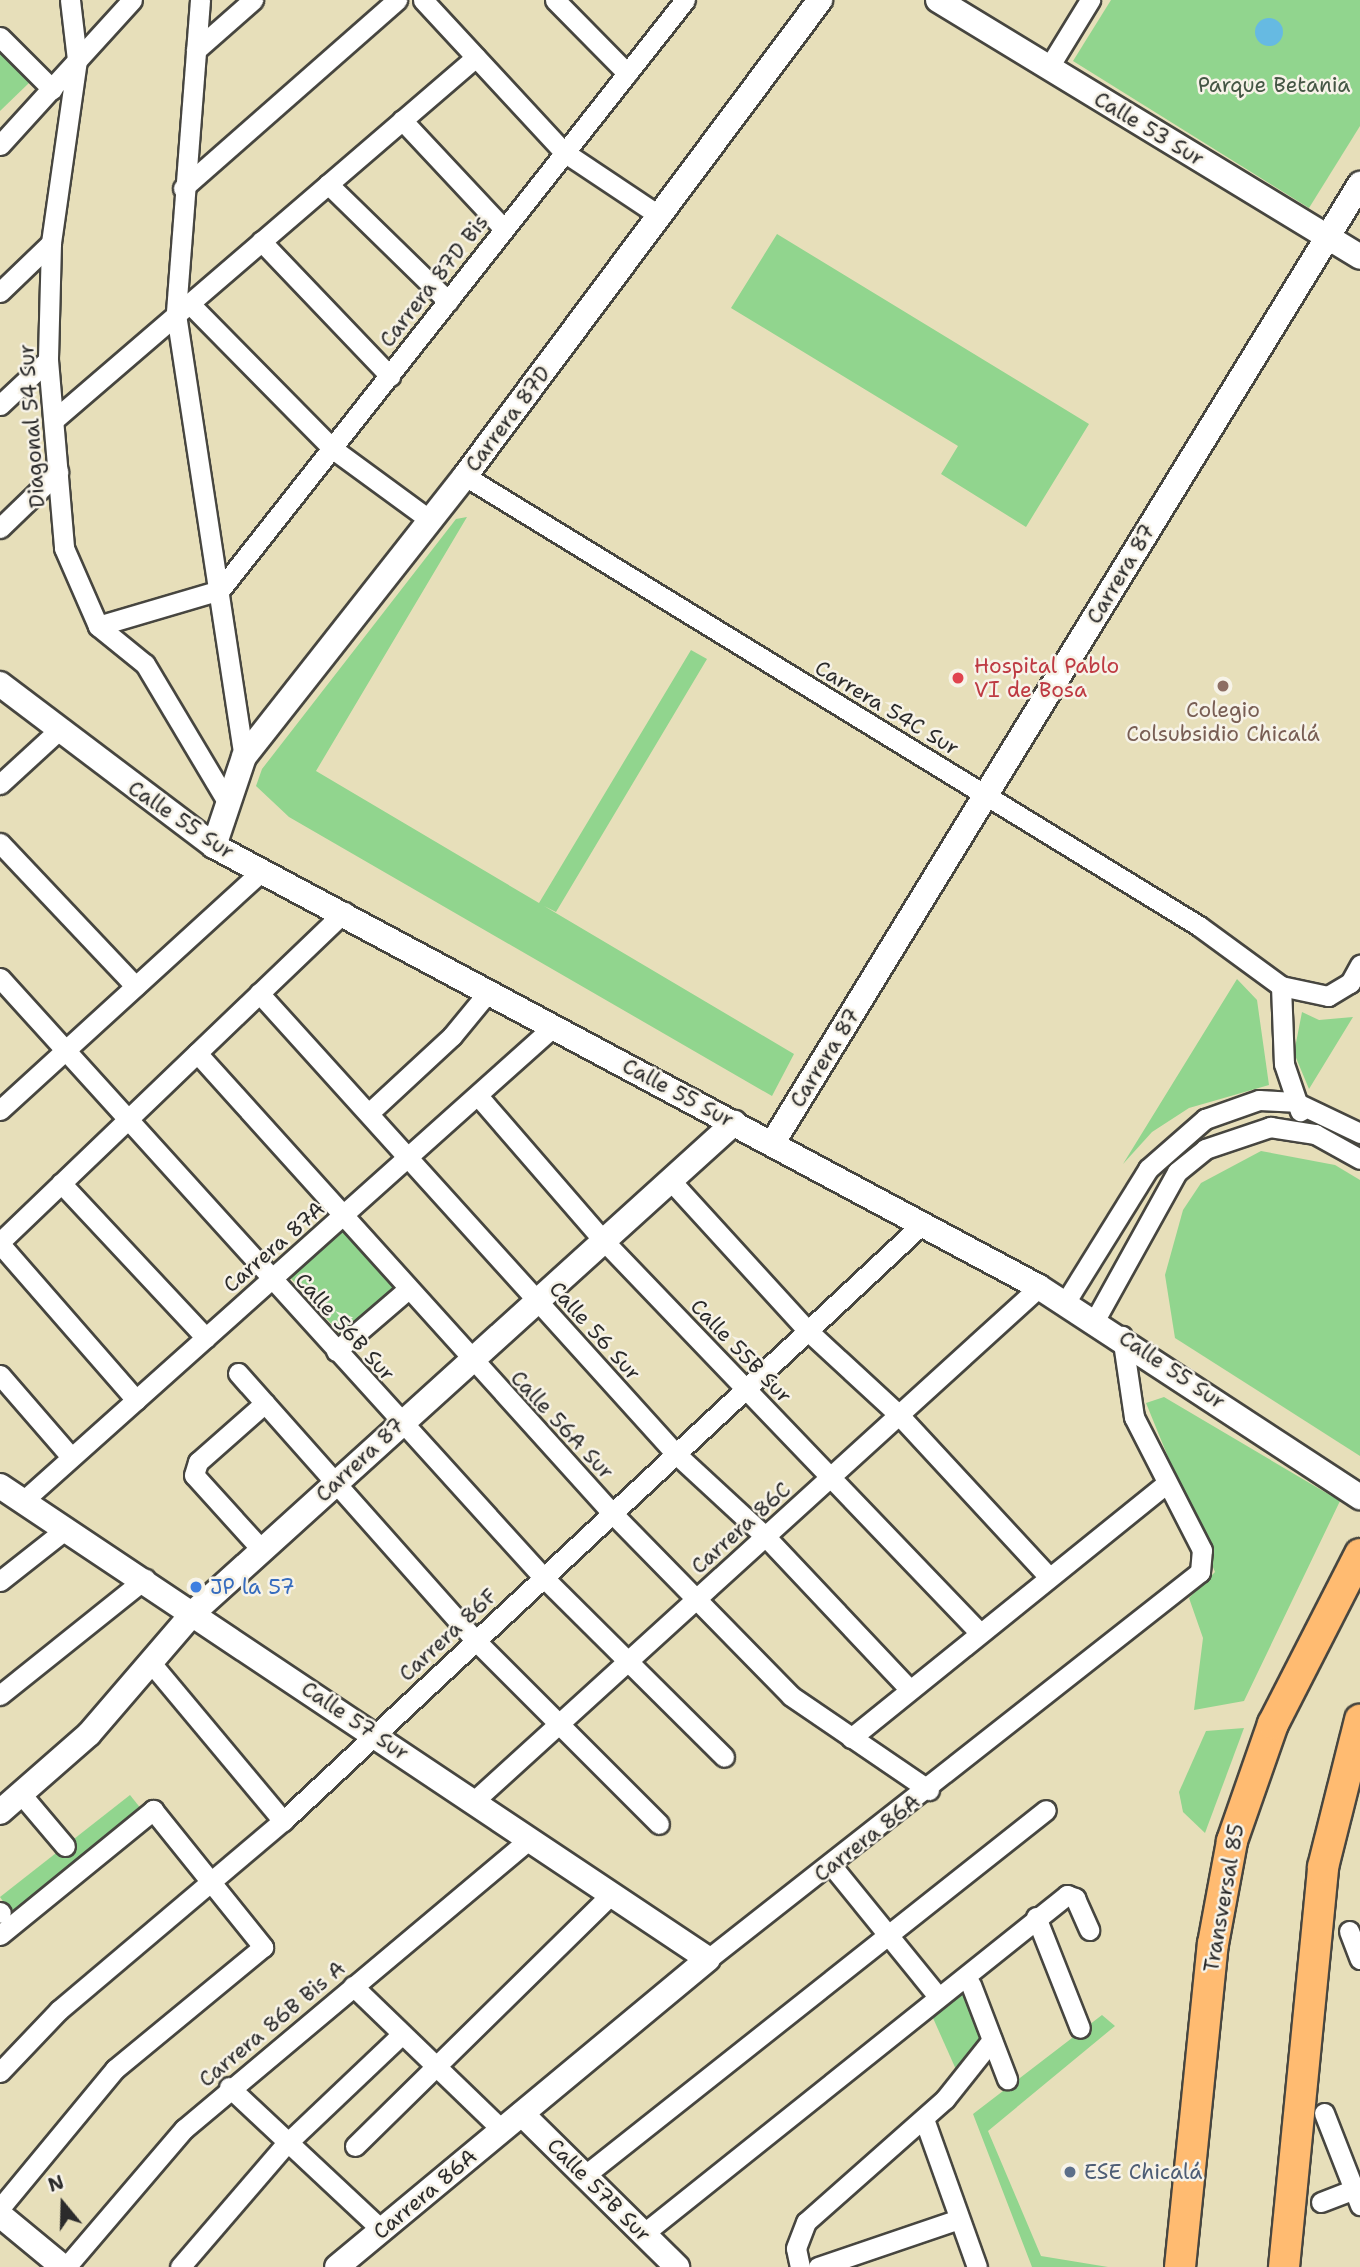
<!DOCTYPE html>
<meta charset="utf-8">
<style>
body{margin:0}
#map{position:relative;width:1360px;height:2267px;overflow:hidden;background:#e7dfba;font-family:"Shantell Sans",sans-serif}
div>[style]{position:absolute}
.green>*{inset:0;background:#91d58e}
.water>*{inset:0;background:#66bae2}
.round{border-radius:50%}
.roads{filter:drop-shadow(2px 0 #474640) drop-shadow(-2px 0 #474640) drop-shadow(0 2px #474640) drop-shadow(0 -2px #474640)}
.minor>*{height:19px;margin:-9.5px;padding:0 9.5px;transform-origin:9.5px;border-radius:9.5px;background:#fff}
.tertiary>*{height:24px;margin:-12px;padding:0 12px;transform-origin:12px;border-radius:12px;background:#fff}
.primary>*{height:30px;margin:-15px;padding:0 15px;transform-origin:15px;border-radius:15px;background:#ffbb71}
.dots>*{width:19px;height:19px;translate:-50% -50%;box-sizing:border-box;border:4px solid #f7f3e8;border-radius:50%}
span{translate:-50% -50%;white-space:nowrap;text-align:center;line-height:1.15;-webkit-text-stroke:5px #f7f3e8;paint-order:stroke}
.park-label{font-size:21px;color:#445644}
.street-label{font-size:21px;color:#2b2b2b}
.health-label{font-size:21px;color:#be3a42}
.left{translate:0 -50%;text-align:left}
.education-label{font-size:21px;color:#785e54}
.shop-label{font-size:21px;color:#366cbe}
.service-label{font-size:21px;color:#4e5e75}
.north{position:absolute;left:28px;top:2169px;width:70px;height:70px;-webkit-text-stroke:5px #f7f3e8;paint-order:stroke;rotate:341deg;font-size:19px;font-weight:700;line-height:28px;text-align:center;color:#2b2b2b}
.north::after{content:'';display:block;margin:auto;width:24px;height:32px;background:#2b2b2b;clip-path:polygon(50% 0,100% 100%,50% 72%,0 100%)}
</style>
<div id="map">
<div class="green">
<div style="clip-path:polygon(1111px 0,1360px 0,1360px 126px,1309px 208px,1073px 61px)"></div>
<div style="clip-path:polygon(0 53px,30px 82px,0 111px)"></div>
<div style="clip-path:polygon(777px 234px,1089px 424px,1026px 527px,941px 474px,958px 446px,731px 308px)"></div>
<div style="clip-path:polygon(467px 517px,316px 771px,539px 903px,691px 650px,707px 659px,556px 912px,544px 906px,794px 1054px,772px 1096px,289px 817px,256px 786px,262px 769px,456px 519px)"></div>
<div style="clip-path:polygon(1237px 979px,1257px 1000px,1269px 1085px,1189px 1108px,1152px 1132px,1123px 1164px)"></div>
<div style="clip-path:polygon(1302px 1012px,1319px 1020px,1353px 1017px,1309px 1089px,1294px 1053px)"></div>
<div style="clip-path:polygon(1261px 1151px,1335px 1165px,1360px 1180px,1360px 1456px,1175px 1338px,1165px 1275px,1183px 1210px,1201px 1183px)"></div>
<div style="clip-path:polygon(343px 1228px,397px 1289px,342px 1336px,288px 1275px)"></div>
<div style="clip-path:polygon(1164px 1397px,1340px 1501px,1244px 1701px,1194px 1710px,1203px 1638px,1189px 1598px,1215px 1572px,1146px 1403px)"></div>
<div style="clip-path:polygon(1244px 1728px,1205px 1833px,1183px 1812px,1179px 1792px,1206px 1731px)"></div>
<div style="clip-path:polygon(130px 1795px,142px 1810px,11px 1913px,0 1897px)"></div>
<div style="clip-path:polygon(962px 1982px,982px 2040px,958px 2074px,929px 2009px)"></div>
<div style="clip-path:polygon(1102px 2015px,1115px 2026px,988px 2131px,1041px 2256px,1108px 2267px,1032px 2267px,973px 2114px)"></div>
</div>
<div class="water">
<div class="round" style="left:1255px;top:18px;width:28px;height:28px"></div>
</div>
<div class="roads">
<div class="minor">
<div style="left:70px;top:0;width:60px;rotate:83.3deg"></div>
<div style="left:77px;top:60px;width:185px;rotate:98.1deg"></div>
<div style="left:51px;top:243px;width:117px;rotate:91.5deg"></div>
<div style="left:48px;top:360px;width:189px;rotate:85.1deg"></div>
<div style="left:64px;top:548px;width:85px;rotate:66.4deg"></div>
<div style="left:98px;top:626px;width:60px;rotate:39deg"></div>
<div style="left:145px;top:664px;width:156px;rotate:59.2deg"></div>
<div style="left:200px;top:0;width:315px;rotate:94.4deg"></div>
<div style="left:176px;top:314px;width:448px;rotate:81.3deg"></div>
<div style="left:423px;top:0;width:207px;rotate:47.2deg"></div>
<div style="left:564px;top:152px;width:115px;rotate:33.7deg"></div>
<div style="left:555px;top:0;width:103px;rotate:45.4deg"></div>
<div style="left:0;top:37px;width:74px;rotate:45deg"></div>
<div style="left:196px;top:50px;width:76px;rotate:-41.3deg"></div>
<div style="left:1049px;top:67px;width:79px;rotate:-58.5deg"></div>
<div style="left:402px;top:120px;width:149px;rotate:46.9deg"></div>
<div style="left:0;top:145px;width:196px;rotate:-47.7deg"></div>
<div style="left:328px;top:184px;width:168px;rotate:44.3deg"></div>
<div style="left:183px;top:188px;width:285px;rotate:-41.3deg"></div>
<div style="left:261px;top:241px;width:187px;rotate:46.3deg"></div>
<div style="left:0;top:292px;width:71px;rotate:-43.9deg"></div>
<div style="left:189px;top:303px;width:205px;rotate:45.4deg"></div>
<div style="left:333px;top:449px;width:120px;rotate:36.2deg"></div>
<div style="left:0;top:405px;width:66px;rotate:-43.2deg"></div>
<div style="left:55px;top:419px;width:555px;rotate:-40.69deg"></div>
<div style="left:465px;top:476px;width:861px;rotate:31.51deg"></div>
<div style="left:1199px;top:926px;width:102px;rotate:36.2deg"></div>
<div style="left:0;top:528px;width:81px;rotate:-44deg"></div>
<div style="left:98px;top:626px;width:127px;rotate:-16.4deg"></div>
<div style="left:220px;top:590px;width:751px;rotate:-51.76deg"></div>
<div style="left:0;top:784px;width:80px;rotate:-42.5deg"></div>
<div style="left:0;top:843px;width:197px;rotate:46.6deg"></div>
<div style="left:0;top:978px;width:808px;rotate:47.81deg"></div>
<div style="left:543px;top:1577px;width:255px;rotate:44.8deg"></div>
<div style="left:1281px;top:986px;width:78px;rotate:87.8deg"></div>
<div style="left:1284px;top:1064px;width:50px;rotate:71.2deg"></div>
<div style="left:1281px;top:986px;width:48px;rotate:12deg"></div>
<div style="left:1328px;top:996px;width:26px;rotate:-31deg"></div>
<div style="left:1350px;top:983px;width:21px;rotate:-61deg"></div>
<div style="left:259px;top:993px;width:622px;rotate:47.87deg"></div>
<div style="left:676px;top:1454px;width:121px;rotate:42.7deg"></div>
<div style="left:765px;top:1536px;width:209px;rotate:46.7deg"></div>
<div style="left:197px;top:1053px;width:620px;rotate:47.94deg"></div>
<div style="left:612px;top:1513px;width:256px;rotate:45.6deg"></div>
<div style="left:791px;top:1696px;width:167px;rotate:34.3deg"></div>
<div style="left:479px;top:1097px;width:189px;rotate:49.1deg"></div>
<div style="left:603px;top:1240px;width:542px;rotate:46.2deg"></div>
<div style="left:0;top:1110px;width:355px;rotate:-42.4deg"></div>
<div style="left:370px;top:1112px;width:112px;rotate:-42.8deg"></div>
<div style="left:452px;top:1036px;width:58px;rotate:-50.6deg"></div>
<div style="left:671px;top:1181px;width:203px;rotate:47.6deg"></div>
<div style="left:808px;top:1331px;width:124px;rotate:42.7deg"></div>
<div style="left:899px;top:1415px;width:218px;rotate:47.2deg"></div>
<div style="left:61px;top:1183px;width:212px;rotate:46.9deg"></div>
<div style="left:0;top:1242px;width:477px;rotate:-43.8deg"></div>
<div style="left:0;top:1244px;width:207px;rotate:48.9deg"></div>
<div style="left:1065px;top:1303px;width:158px;rotate:-58.2deg"></div>
<div style="left:1148px;top:1169px;width:76px;rotate:-41.3deg"></div>
<div style="left:1205px;top:1119px;width:57px;rotate:-19.4deg"></div>
<div style="left:1259px;top:1100px;width:36px;rotate:3deg"></div>
<div style="left:1295px;top:1102px;width:72px;rotate:25.5deg"></div>
<div style="left:1095px;top:1320px;width:169px;rotate:-61deg"></div>
<div style="left:1177px;top:1172px;width:36px;rotate:-39deg"></div>
<div style="left:1205px;top:1149px;width:69px;rotate:-18.7deg"></div>
<div style="left:1270px;top:1127px;width:46px;rotate:8.8deg"></div>
<div style="left:1315px;top:1134px;width:51px;rotate:29.1deg"></div>
<div style="left:336px;top:1351px;width:94px;rotate:-40.7deg"></div>
<div style="left:238px;top:1373px;width:357px;rotate:48.4deg"></div>
<div style="left:475px;top:1640px;width:260px;rotate:45deg"></div>
<div style="left:0;top:1375px;width:108px;rotate:49.1deg"></div>
<div style="left:23px;top:1501px;width:712px;rotate:-41.81deg"></div>
<div style="left:262px;top:1550px;width:101px;rotate:-132.2deg"></div>
<div style="left:194px;top:1475px;width:14px;rotate:-73deg"></div>
<div style="left:198px;top:1462px;width:89px;rotate:-41.4deg"></div>
<div style="left:0;top:1581px;width:84px;rotate:-38.2deg"></div>
<div style="left:151px;top:1663px;width:206px;rotate:50.1deg"></div>
<div style="left:0;top:1695px;width:186px;rotate:-38.7deg"></div>
<div style="left:851px;top:1738px;width:403px;rotate:-38.9deg"></div>
<div style="left:21px;top:1794px;width:68px;rotate:49.8deg"></div>
<div style="left:474px;top:1801px;width:764px;rotate:-42.29deg"></div>
<div style="left:832px;top:1866px;width:166px;rotate:50.9deg"></div>
<div style="left:0;top:1912px;width:1px;rotate:45deg"></div>
<div style="left:1036px;top:1917px;width:119px;rotate:68.4deg"></div>
<div style="left:1349px;top:1931px;width:30px;rotate:69deg"></div>
<div style="left:0;top:1935px;width:198px;rotate:-39.2deg"></div>
<div style="left:153px;top:1810px;width:176px;rotate:51.2deg"></div>
<div style="left:263px;top:1947px;width:192px;rotate:140.5deg"></div>
<div style="left:115px;top:2069px;width:180px;rotate:129.6deg"></div>
<div style="left:708px;top:1959px;width:626px;rotate:-38.19deg"></div>
<div style="left:1200px;top:1572px;width:22px;rotate:-85deg"></div>
<div style="left:1202px;top:1550px;width:149px;rotate:-117.1deg"></div>
<div style="left:1134px;top:1417px;width:82px;rotate:-98.4deg"></div>
<div style="left:971px;top:1985px;width:101px;rotate:69deg"></div>
<div style="left:353px;top:1986px;width:207px;rotate:44deg"></div>
<div style="left:0;top:2072px;width:86px;rotate:-46.4deg"></div>
<div style="left:59px;top:2010px;width:293px;rotate:-40.2deg"></div>
<div style="left:283px;top:1821px;width:874px;rotate:-43.05deg"></div>
<div style="left:229px;top:2087px;width:209px;rotate:43.1deg"></div>
<div style="left:1324px;top:2113px;width:99px;rotate:68.6deg"></div>
<div style="left:924px;top:2119px;width:157px;rotate:70.3deg"></div>
<div style="left:355px;top:2146px;width:359px;rotate:-44.5deg"></div>
<div style="left:584px;top:2176px;width:589px;rotate:-38.39deg"></div>
<div style="left:1321px;top:2202px;width:42px;rotate:-21deg"></div>
<div style="left:643px;top:2234px;width:543px;rotate:-38.64deg"></div>
<div style="left:1067px;top:1895px;width:9px;rotate:21deg"></div>
<div style="left:1075px;top:1898px;width:35px;rotate:66deg"></div>
<div style="left:66px;top:2267px;width:182px;rotate:-49.5deg"></div>
<div style="left:184px;top:2129px;width:451px;rotate:-40deg"></div>
<div style="left:180px;top:2267px;width:161px;rotate:-49.3deg"></div>
<div style="left:285px;top:2145px;width:160px;rotate:-43.5deg"></div>
<div style="left:800px;top:2267px;width:19px;rotate:-102deg"></div>
<div style="left:796px;top:2248px;width:28px;rotate:-69deg"></div>
<div style="left:806px;top:2222px;width:186px;rotate:-41.5deg"></div>
<div style="left:945px;top:2099px;width:75px;rotate:-51.5deg"></div>
<div style="left:818px;top:2267px;width:149px;rotate:-18.8deg"></div>
</div>
<div class="tertiary">
<div style="left:938px;top:0;width:494px;rotate:31.3deg"></div>
<div style="left:0;top:684px;width:268px;rotate:37.1deg"></div>
<div style="left:214px;top:846px;width:935px;rotate:28.13deg"></div>
<div style="left:1039px;top:1287px;width:384px;rotate:33.2deg"></div>
<div style="left:214px;top:846px;width:94px;rotate:-71.4deg"></div>
<div style="left:244px;top:757px;width:357px;rotate:-51.8deg"></div>
<div style="left:465px;top:476px;width:594px;rotate:-53.28deg"></div>
<div style="left:772px;top:1144px;width:1126px;rotate:-58.51deg"></div>
<div style="left:0;top:1486px;width:851px;rotate:33.75deg"></div>
<div style="left:708px;top:1959px;width:482px;rotate:140.3deg"></div>
<div style="left:0;top:1812px;width:118px;rotate:-41.2deg"></div>
<div style="left:89px;top:1734px;width:161px;rotate:-49.3deg"></div>
<div style="left:194px;top:1612px;width:729px;rotate:-42.16deg"></div>
<div style="left:522px;top:2114px;width:218px;rotate:44.6deg"></div>
<div style="left:0;top:2215px;width:82px;rotate:39.5deg"></div>
</div>
<div class="primary">
<div style="left:1180px;top:2267px;width:325px;rotate:-84.2deg"></div>
<div style="left:1213px;top:1944px;width:105px;rotate:-79.5deg"></div>
<div style="left:1232px;top:1841px;width:124px;rotate:-70.7deg"></div>
<div style="left:1273px;top:1724px;width:191px;rotate:-62.9deg"></div>
<div style="left:1284px;top:2267px;width:402px;rotate:-84.4deg"></div>
<div style="left:1323px;top:1867px;width:152px;rotate:-75.9deg"></div>
</div>
</div>
<div class="dots">
<div style="left:958px;top:678px;background:#e0444e"></div>
<div style="left:1223px;top:686px;background:#8d6e63"></div>
<div style="left:196px;top:1587px;background:#3f7fe0"></div>
<div style="left:1070px;top:2172px;background:#5c6f8a"></div>
</div>
<div class="park-label">
<span style="left:1274px;top:85px">Parque Betania</span>
</div>
<div class="street-label">
<span style="left:1149px;top:129px;rotate:31deg">Calle 53 Sur</span>
<span style="left:434px;top:281px;rotate:-52deg">Carrera 87D Bis</span>
<span style="left:508px;top:419px;rotate:-53deg">Carrera 87D</span>
<span style="left:32px;top:426px;rotate:-94deg">Diagonal 54 Sur</span>
<span style="left:1121px;top:574px;rotate:-59deg">Carrera 87</span>
<span style="left:887px;top:708px;rotate:31deg">Carrera 54C Sur</span>
<span style="left:181px;top:820px;rotate:34deg">Calle 55 Sur</span>
<span style="left:825px;top:1058px;rotate:-58deg">Carrera 87</span>
<span style="left:678px;top:1093px;rotate:28deg">Calle 55 Sur</span>
<span style="left:274px;top:1247px;rotate:-41deg">Carrera 87A</span>
<span style="left:345px;top:1327px;rotate:48deg">Calle 56B Sur</span>
<span style="left:595px;top:1331px;rotate:48deg">Calle 56 Sur</span>
<span style="left:741px;top:1351px;rotate:46deg">Calle 55B Sur</span>
<span style="left:1172px;top:1370px;rotate:34deg">Calle 55 Sur</span>
<span style="left:562px;top:1425px;rotate:47deg">Calle 56A Sur</span>
<span style="left:360px;top:1460px;rotate:-43deg">Carrera 87</span>
<span style="left:741px;top:1528px;rotate:-42deg">Carrera 86C</span>
<span style="left:448px;top:1635px;rotate:-43deg">Carrera 86F</span>
<span style="left:355px;top:1721px;rotate:34deg">Calle 57 Sur</span>
<span style="left:867px;top:1838px;rotate:-38deg">Carrera 86A</span>
<span style="left:1224px;top:1898px;rotate:-80deg">Transversal 85</span>
<span style="left:272px;top:2024px;rotate:-40deg">Carrera 86B Bis A</span>
<span style="left:599px;top:2190px;rotate:45deg">Calle 57B Sur</span>
<span style="left:425px;top:2194px;rotate:-40deg">Carrera 86A</span>
</div>
<div class="health-label">
<span class="left" style="left:974px;top:678px">Hospital Pablo<br>VI de Bosa</span>
</div>
<div class="education-label">
<span style="left:1223px;top:722px">Colegio<br>Colsubsidio Chicalá</span>
</div>
<div class="shop-label">
<span class="left" style="left:210px;top:1587px">JP la 57</span>
</div>
<div class="service-label">
<span class="left" style="left:1084px;top:2172px">ESE Chicalá</span>
</div>
<div class="north">N</div>
</div>
